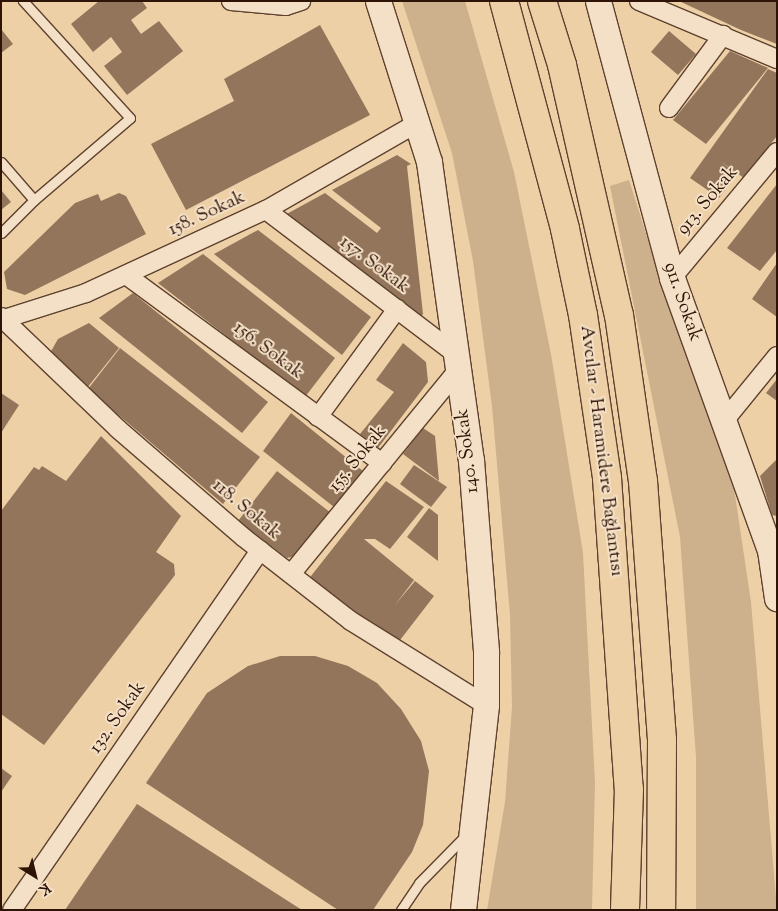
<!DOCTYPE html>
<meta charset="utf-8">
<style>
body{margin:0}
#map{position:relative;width:778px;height:911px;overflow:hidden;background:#eed0a7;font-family:"Sorts Mill Goudy",serif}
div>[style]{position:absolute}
.green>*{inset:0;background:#cdb08c}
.building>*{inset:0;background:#92755a}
.roads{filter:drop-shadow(1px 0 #5e422f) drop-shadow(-1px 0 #5e422f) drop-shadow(0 1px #5e422f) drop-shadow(0 -1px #5e422f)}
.lane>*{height:9px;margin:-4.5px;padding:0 4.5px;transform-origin:4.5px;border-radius:4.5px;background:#f4e0c6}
.street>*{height:18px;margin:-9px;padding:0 9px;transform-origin:9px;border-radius:9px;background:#f4e0c6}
.secondary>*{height:25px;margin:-12.5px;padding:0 12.5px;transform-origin:12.5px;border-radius:12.5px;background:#f4e0c6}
.highway>*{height:28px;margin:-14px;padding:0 14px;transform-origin:14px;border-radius:14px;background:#eed0a7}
span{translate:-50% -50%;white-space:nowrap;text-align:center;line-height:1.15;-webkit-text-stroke:4px #f4e0c6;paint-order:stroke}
.street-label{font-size:19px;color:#2e1307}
.frame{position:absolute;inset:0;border:2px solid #2e1307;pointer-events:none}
.north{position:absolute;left:10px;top:851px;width:50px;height:50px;-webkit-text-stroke:4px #f4e0c6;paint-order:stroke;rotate:144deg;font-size:14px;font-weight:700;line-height:20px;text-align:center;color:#2e1307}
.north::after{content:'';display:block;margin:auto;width:18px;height:22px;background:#2e1307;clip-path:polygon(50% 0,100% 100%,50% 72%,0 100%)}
</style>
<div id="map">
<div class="green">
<div style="clip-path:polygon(402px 1px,465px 1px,514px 172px,551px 354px,583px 553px,595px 783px,592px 910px,487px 910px,505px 802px,512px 707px,510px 615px,492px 406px,473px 261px,452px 153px)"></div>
<div style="clip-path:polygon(629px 180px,679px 337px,732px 475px,751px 602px,777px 910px,696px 910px,696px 757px,680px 537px,610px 186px)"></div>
</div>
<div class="building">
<div style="clip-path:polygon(99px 1px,142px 1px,147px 8px,131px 20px,141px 34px,159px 21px,183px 51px,127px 95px,104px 66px,122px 52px,111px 37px,93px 52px,71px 24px)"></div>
<div style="clip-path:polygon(679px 1px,777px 1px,777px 44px,741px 30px)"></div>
<div style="clip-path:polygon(320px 25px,370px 115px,186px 210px,151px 144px,234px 101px,224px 79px)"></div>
<div style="clip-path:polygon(1px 29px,13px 44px,1px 53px)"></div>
<div style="clip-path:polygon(669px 31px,696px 54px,678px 75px,651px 52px)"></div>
<div style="clip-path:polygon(730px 51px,768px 68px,706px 144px,673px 120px)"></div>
<div style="clip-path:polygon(768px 69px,777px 73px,777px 136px,744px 178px,720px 161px,737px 174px,719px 198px,690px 178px)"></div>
<div style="clip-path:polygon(397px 155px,411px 164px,407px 166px,423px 314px,417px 323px,283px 216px,325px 193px,377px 233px,381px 228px,332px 190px)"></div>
<div style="clip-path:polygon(777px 184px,777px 250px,760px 271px,727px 248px)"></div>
<div style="clip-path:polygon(1px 190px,11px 202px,1px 210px)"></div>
<div style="clip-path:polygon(119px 193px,126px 196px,146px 234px,25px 295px,7px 289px,4px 272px,75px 203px,98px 194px,101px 201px)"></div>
<div style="clip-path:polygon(258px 230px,371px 317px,342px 355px,214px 254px)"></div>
<div style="clip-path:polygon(203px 254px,335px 358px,305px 397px,158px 283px)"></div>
<div style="clip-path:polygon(777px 263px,777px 317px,752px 299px)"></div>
<div style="clip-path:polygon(133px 293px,268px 402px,242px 433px,99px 318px)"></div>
<div style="clip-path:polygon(89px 323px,119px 348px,87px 388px,50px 353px,58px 339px)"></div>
<div style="clip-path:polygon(403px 343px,426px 362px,428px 382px,378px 448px,360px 434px,394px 392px,376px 380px)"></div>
<div style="clip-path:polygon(120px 348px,260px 457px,223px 504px,88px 389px)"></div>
<div style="clip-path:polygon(777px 379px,777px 401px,766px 393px)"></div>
<div style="clip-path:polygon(1px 393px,19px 405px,1px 433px)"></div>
<div style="clip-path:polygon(291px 413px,363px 471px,334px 507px,263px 451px)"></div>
<div style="clip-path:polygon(423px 428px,435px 436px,439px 481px,403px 454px)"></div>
<div style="clip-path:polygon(101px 436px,181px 516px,156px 552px,174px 564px,175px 575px,44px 745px,1px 714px,1px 511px,34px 467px,39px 470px,42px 466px,66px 481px)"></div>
<div style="clip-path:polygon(777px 459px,777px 516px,772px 515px,760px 476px)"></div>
<div style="clip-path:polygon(414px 465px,447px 487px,431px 507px,400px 484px)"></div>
<div style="clip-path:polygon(277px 471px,331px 513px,295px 556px,287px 558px,238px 521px)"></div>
<div style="clip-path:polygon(386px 481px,424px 507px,390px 549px,375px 539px,364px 539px,414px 580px,395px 605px,415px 581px,434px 596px,397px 644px,312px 583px,311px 576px)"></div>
<div style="clip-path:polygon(429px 508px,438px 515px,438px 561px,407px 537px)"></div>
<div style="clip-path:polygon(280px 656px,315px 656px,348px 666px,377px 683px,401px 709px,421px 741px,429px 771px,423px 825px,412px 852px,373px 910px,338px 910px,146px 783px,207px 693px,248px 666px)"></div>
<div style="clip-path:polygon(1px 768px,12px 776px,1px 792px)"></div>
<div style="clip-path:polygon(137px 804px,302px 910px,65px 910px)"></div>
</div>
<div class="roads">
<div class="lane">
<div style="left:1px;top:162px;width:50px;rotate:49deg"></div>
<div style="left:34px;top:200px;width:126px;rotate:-40.5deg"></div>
<div style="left:130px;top:118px;width:159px;rotate:-132.4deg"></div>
<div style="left:1px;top:233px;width:47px;rotate:-45deg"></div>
<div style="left:401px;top:910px;width:32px;rotate:-56deg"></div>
<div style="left:419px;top:883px;width:66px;rotate:-45.6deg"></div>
</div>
<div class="street">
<div style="left:231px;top:1px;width:55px;rotate:5.2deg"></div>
<div style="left:286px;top:6px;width:16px;rotate:-18deg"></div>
<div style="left:639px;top:1px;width:150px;rotate:22.8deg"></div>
<div style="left:669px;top:108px;width:91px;rotate:-53.5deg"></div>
<div style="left:266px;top:210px;width:238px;rotate:37.2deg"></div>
<div style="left:126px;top:275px;width:318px;rotate:36.3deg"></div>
<div style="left:672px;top:278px;width:164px;rotate:-50.2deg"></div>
<div style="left:1px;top:317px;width:162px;rotate:43.7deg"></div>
<div style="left:118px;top:429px;width:165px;rotate:40.8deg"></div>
<div style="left:243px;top:537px;width:137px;rotate:37.9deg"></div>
<div style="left:351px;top:621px;width:159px;rotate:31.9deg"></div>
<div style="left:4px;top:319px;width:86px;rotate:-17.6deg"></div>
<div style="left:86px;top:293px;width:198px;rotate:-24.8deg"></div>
<div style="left:266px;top:210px;width:174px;rotate:-29.9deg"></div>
<div style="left:318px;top:417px;width:134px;rotate:-53.8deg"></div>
<div style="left:724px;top:421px;width:84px;rotate:-50.8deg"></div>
<div style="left:291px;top:574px;width:264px;rotate:-50.7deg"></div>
<div style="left:12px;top:910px;width:437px;rotate:-55.4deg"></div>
</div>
<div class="secondary">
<div style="left:378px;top:1px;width:169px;rotate:72.4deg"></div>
<div style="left:429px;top:162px;width:301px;rotate:82deg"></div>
<div style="left:471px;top:460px;width:193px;rotate:85.5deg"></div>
<div style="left:486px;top:652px;width:53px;rotate:90deg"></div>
<div style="left:486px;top:705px;width:206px;rotate:96.4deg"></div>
<div style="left:598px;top:1px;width:287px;rotate:75deg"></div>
<div style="left:672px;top:278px;width:289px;rotate:70.2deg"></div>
<div style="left:770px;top:550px;width:49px;rotate:81.7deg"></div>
</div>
<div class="highway">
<div style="left:504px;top:1px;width:236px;rotate:75deg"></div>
<div style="left:565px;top:229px;width:88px;rotate:78.2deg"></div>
<div style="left:583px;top:315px;width:165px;rotate:81.6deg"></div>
<div style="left:607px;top:478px;width:312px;rotate:86deg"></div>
<div style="left:629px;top:789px;width:121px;rotate:91.9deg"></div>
<div style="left:542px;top:1px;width:67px;rotate:72.6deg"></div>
<div style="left:562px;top:65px;width:256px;rotate:77.2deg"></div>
<div style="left:619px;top:315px;width:168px;rotate:81.8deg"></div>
<div style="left:643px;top:481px;width:260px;rotate:85.8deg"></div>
<div style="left:662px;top:740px;width:170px;rotate:90.3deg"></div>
</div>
</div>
<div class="street-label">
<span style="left:708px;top:201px;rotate:-50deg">913. Sokak</span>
<span style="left:207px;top:214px;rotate:-25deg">158. Sokak</span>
<span style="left:374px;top:265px;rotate:37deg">157. Sokak</span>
<span style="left:682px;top:302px;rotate:71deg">911. Sokak</span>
<span style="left:268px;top:351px;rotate:37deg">156. Sokak</span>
<span style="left:468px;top:451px;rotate:-97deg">140. Sokak</span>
<span style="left:601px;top:451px;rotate:83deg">Avcılar - Haramidere Bağlantısı</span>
<span style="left:358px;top:459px;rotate:-51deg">155. Sokak</span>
<span style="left:246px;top:510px;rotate:40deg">118. Sokak</span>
<span style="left:118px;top:718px;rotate:-55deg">132. Sokak</span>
</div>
<div class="frame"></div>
<div class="north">K</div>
</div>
